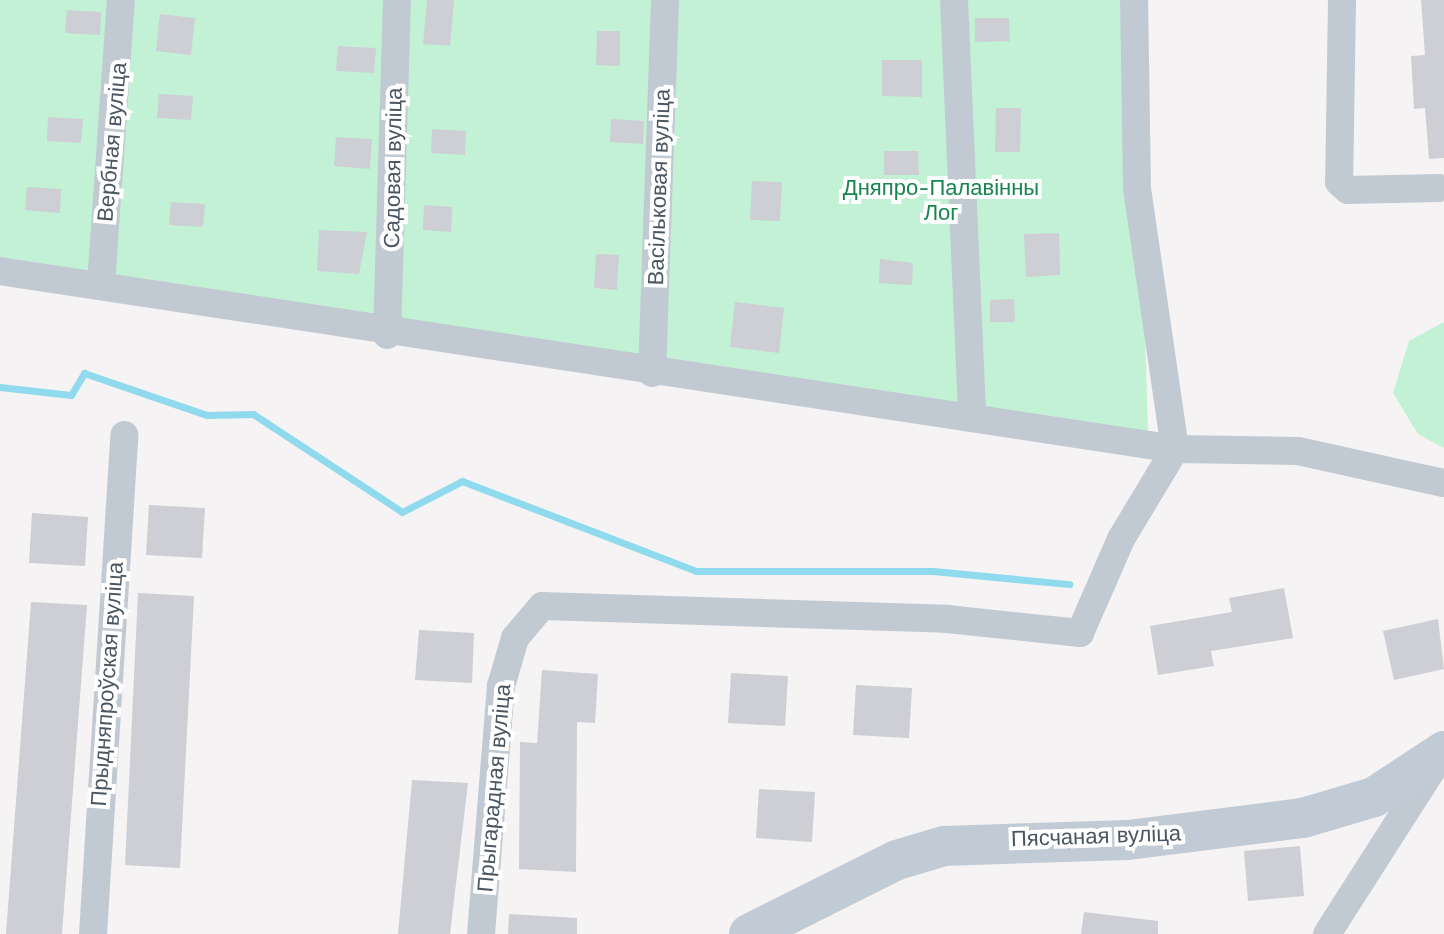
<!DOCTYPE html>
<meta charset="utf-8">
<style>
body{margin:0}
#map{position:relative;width:1444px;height:934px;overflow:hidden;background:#f5f3f3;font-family:"Work Sans",sans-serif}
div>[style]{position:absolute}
.green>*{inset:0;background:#c3f1d5}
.stream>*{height:7px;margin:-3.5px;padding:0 3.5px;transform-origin:3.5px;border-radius:3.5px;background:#90daee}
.building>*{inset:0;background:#cdcfd5}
.street>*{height:28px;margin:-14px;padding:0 14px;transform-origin:14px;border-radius:14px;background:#c1cad2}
.secondary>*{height:40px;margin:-20px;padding:0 20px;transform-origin:20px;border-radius:20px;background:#c1cbd6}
span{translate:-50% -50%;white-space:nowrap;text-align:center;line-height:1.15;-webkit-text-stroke:8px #fff;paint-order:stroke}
.street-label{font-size:22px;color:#4a5661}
.park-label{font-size:22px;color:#17864f}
</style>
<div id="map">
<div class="green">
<div style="clip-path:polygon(0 0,1135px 0,1148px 433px,0 257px)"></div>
<div style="clip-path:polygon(1444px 322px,1444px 448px,1418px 434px,1393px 393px,1409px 341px)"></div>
</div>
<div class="stream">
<div style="left:0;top:387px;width:71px;rotate:6.4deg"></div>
<div style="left:71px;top:395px;width:26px;rotate:-59deg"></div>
<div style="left:84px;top:373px;width:130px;rotate:18.9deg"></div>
<div style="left:207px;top:415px;width:46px;rotate:-1.2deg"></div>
<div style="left:253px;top:414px;width:178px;rotate:33.3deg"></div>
<div style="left:402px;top:512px;width:68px;rotate:-27.3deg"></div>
<div style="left:462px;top:481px;width:251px;rotate:21deg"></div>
<div style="left:696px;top:571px;width:237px"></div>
<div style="left:933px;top:571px;width:137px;rotate:5.5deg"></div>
</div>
<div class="building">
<div style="clip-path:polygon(427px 0,454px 0,450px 46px,423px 44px)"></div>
<div style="clip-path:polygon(1421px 0,1444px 0,1444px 158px,1429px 159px,1425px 108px,1414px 109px,1411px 56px,1425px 55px)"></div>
<div style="clip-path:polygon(67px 10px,101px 12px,100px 35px,65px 33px)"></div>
<div style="clip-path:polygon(160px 14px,195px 18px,191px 55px,156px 51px)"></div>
<div style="clip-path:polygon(975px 18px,1009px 18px,1010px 41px,975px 42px)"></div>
<div style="clip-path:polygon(597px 31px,620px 31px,620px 66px,596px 65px)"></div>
<div style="clip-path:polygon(338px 46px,376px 48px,374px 73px,336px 71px)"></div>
<div style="clip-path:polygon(882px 60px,922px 60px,922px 97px,882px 96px)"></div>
<div style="clip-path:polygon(159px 94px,193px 96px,191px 120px,157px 118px)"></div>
<div style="clip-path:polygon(996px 108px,1021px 108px,1020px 152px,995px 152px)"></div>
<div style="clip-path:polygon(48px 117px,83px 119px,81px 143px,47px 141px)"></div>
<div style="clip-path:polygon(611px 119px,644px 121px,643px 144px,610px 142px)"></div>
<div style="clip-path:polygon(432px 129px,466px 131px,465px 155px,431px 153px)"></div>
<div style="clip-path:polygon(336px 137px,372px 139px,370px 169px,334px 166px)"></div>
<div style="clip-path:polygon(884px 151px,918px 151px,919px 175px,884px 175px)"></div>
<div style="clip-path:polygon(752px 181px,782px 182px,780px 221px,750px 220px)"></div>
<div style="clip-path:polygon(27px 187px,61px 189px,60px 213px,25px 210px)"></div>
<div style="clip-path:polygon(171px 202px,205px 204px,203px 227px,169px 225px)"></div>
<div style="clip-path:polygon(424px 205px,452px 207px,451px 232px,423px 230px)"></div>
<div style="clip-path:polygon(319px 230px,367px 232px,359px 274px,317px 271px)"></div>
<div style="clip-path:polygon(1059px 233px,1060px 275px,1026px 277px,1024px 234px)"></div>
<div style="clip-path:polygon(596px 254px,619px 255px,617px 290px,594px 288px)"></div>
<div style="clip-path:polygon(880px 259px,913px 263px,912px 285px,879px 283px)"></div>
<div style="clip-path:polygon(1014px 299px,1015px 322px,990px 322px,990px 300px)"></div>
<div style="clip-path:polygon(735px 302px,784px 308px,779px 353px,730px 347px)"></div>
<div style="clip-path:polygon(149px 505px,205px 508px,202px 558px,146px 555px)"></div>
<div style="clip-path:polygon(32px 513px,88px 517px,85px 566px,29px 563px)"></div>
<div style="clip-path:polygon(1284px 588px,1293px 638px,1211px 651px,1214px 666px,1158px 675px,1150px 626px,1232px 612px,1229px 598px)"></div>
<div style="clip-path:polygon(138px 593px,194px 596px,180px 868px,125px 865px)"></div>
<div style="clip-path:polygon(31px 602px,87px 605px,62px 934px,6px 934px)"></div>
<div style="clip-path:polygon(1438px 619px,1444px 669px,1394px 680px,1383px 631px)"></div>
<div style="clip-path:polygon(419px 630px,474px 633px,472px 683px,415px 680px)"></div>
<div style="clip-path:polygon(542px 670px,598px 674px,595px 723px,577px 722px,576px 872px,519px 869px,520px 742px,537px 743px)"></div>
<div style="clip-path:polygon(731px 673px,788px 676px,785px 726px,728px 723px)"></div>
<div style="clip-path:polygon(856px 685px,912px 688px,909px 738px,853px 735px)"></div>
<div style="clip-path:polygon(412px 780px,468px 783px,450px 934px,398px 934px)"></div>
<div style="clip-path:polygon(759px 789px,815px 792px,812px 842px,756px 838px)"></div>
<div style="clip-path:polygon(1300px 846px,1304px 896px,1248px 901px,1244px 851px)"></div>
<div style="clip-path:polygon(1084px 912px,1158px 921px,1158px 934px,1081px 934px)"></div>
<div style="clip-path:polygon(509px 914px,577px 918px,577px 934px,508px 934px)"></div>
</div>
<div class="street">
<div style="left:954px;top:0;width:417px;rotate:87.5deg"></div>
<div style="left:1342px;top:0;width:182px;rotate:90.9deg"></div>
<div style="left:1339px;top:182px;width:12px;rotate:42deg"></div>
<div style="left:1348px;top:190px;width:90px;rotate:-1.3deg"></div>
<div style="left:0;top:271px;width:1188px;rotate:8.61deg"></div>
<div style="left:1175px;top:449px;width:123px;rotate:0.9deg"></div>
<div style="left:1298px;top:451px;width:149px;rotate:12.4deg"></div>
<div style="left:101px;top:284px;width:285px;rotate:-86deg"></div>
<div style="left:387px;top:335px;width:335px;rotate:-88.3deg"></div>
<div style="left:652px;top:373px;width:373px;rotate:-88deg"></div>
<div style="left:93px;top:934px;width:500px;rotate:-86.4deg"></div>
<div style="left:481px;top:934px;width:249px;rotate:-85.4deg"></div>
<div style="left:501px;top:686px;width:50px;rotate:-73.7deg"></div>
<div style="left:515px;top:638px;width:42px;rotate:-49.8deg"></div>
<div style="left:542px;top:606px;width:405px;rotate:1.8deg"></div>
<div style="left:947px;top:619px;width:134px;rotate:6deg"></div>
<div style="left:1080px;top:633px;width:103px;rotate:-66.4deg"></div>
<div style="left:1121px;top:539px;width:105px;rotate:-59deg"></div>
<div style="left:1175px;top:449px;width:265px;rotate:-98.3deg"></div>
<div style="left:1137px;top:187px;width:187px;rotate:-90.9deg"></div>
<div style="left:1327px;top:934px;width:204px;rotate:-57.4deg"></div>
</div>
<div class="secondary">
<div style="left:749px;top:934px;width:165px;rotate:-26.6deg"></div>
<div style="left:897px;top:860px;width:49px;rotate:-16.6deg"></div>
<div style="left:944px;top:846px;width:184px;rotate:-1.9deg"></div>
<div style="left:1128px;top:840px;width:176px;rotate:-7.2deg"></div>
<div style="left:1303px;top:818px;width:74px;rotate:-16.5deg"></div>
<div style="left:1374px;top:797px;width:84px;rotate:-33.3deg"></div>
</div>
<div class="street-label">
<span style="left:112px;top:142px;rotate:-85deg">Вербная вуліца</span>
<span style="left:393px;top:168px;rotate:-89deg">Садовая вуліца</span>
<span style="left:659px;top:187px;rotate:-88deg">Васільковая вуліца</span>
<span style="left:107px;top:684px;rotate:-86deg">Прыдняпроўская вуліца</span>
<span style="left:494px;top:788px;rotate:-85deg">Прыгарадная вуліца</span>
<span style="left:1096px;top:836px;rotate:-2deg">Пясчаная вуліца</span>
</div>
<div class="park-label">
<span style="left:941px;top:200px">Дняпро-Палавінны<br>Лог</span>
</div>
</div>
